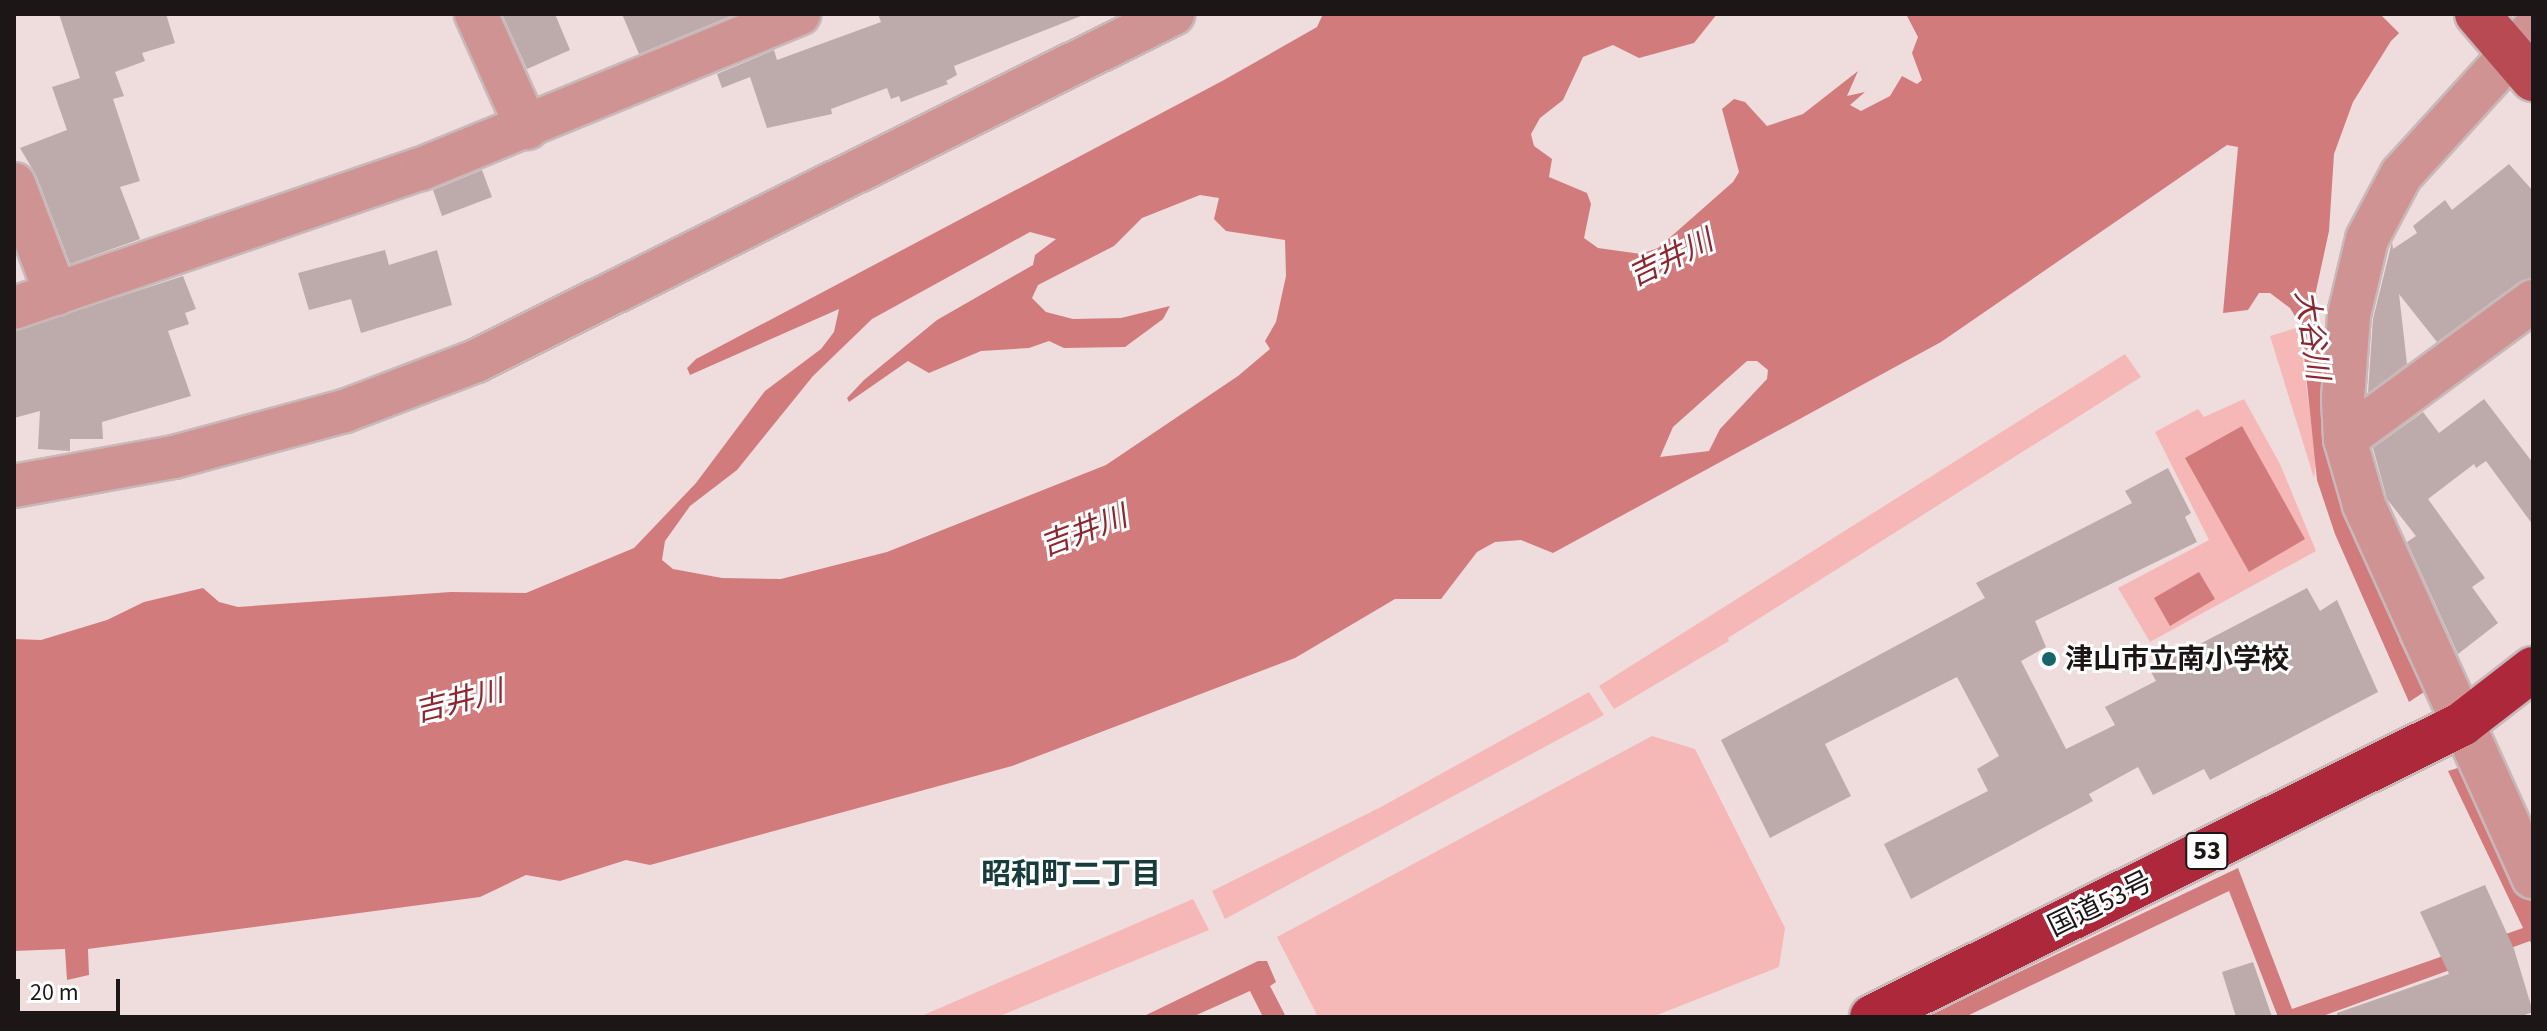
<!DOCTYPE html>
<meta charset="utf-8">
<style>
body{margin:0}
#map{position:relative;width:2547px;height:1031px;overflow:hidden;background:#efdcdc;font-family:"Source Sans 3","Noto Sans JP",sans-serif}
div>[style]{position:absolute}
.green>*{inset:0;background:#f6b8b7}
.water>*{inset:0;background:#d17b7d}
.pier>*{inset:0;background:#efdcdc}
.building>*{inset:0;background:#bdaaaa}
.roads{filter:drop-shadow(2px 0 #c9b8b8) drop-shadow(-2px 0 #c9b8b8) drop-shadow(0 2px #c9b8b8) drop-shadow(0 -2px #c9b8b8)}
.street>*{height:42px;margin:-21px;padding:0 21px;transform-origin:21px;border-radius:21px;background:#d09393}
.primary>*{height:44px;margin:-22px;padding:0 22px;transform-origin:22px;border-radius:22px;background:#b74a52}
.highway>*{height:44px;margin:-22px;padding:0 22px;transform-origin:22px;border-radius:22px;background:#ac283a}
.dots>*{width:22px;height:22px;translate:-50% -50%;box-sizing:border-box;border:4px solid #fff;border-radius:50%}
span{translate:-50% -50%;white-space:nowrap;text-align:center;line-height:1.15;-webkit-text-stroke:6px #fff;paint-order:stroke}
.shield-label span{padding:2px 6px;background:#fff;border:2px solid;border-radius:6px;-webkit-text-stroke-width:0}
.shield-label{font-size:26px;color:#1c1616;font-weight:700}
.poi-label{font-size:28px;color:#1c1616;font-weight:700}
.left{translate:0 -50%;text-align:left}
.street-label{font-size:28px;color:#1c1616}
.water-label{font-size:30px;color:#8c2631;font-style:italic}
.neighbourhood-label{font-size:30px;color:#183b3c;font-weight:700}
.frame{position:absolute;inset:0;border:16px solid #1c1616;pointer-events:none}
.scale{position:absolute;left:16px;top:979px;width:104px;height:36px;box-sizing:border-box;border:4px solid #1c1616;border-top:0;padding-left:10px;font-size:24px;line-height:28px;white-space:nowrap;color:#1c1616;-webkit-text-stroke:6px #fff;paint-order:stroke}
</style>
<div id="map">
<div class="green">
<div style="clip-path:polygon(2299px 327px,2316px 461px,2314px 478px,2270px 336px)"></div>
<div style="clip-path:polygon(2125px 354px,2141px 377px,1728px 638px,1729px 641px,1614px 709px,1599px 686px)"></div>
<div style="clip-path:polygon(2244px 399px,2280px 464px,2316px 551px,2150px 642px,2118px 588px,2209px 540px,2155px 432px,2198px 409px,2204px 417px)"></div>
<div style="clip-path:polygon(1589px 692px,1604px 715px,1225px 919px,1212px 891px,1381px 807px)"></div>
<div style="clip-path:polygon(1652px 736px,1695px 749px,1785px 928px,1779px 967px,1652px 1017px,1318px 1017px,1277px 937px)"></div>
<div style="clip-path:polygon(1193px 899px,1209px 930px,997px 1017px,919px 1017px)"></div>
</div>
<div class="water">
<div style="clip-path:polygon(evenodd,1323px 14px,1717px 14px,1694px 43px,1639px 58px,1613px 45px,1583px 57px,1563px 100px,1540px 118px,1531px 134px,1534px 146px,1552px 159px,1549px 177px,1587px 193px,1591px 204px,1584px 238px,1598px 248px,1641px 254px,1658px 248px,1733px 182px,1739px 172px,1722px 109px,1734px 99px,1745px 102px,1767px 126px,1803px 114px,1858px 71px,1847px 96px,1865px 92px,1850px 105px,1861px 111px,1890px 96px,1902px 76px,1917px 84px,1922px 80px,1912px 53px,1918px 37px,1906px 14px,2419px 14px,2391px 41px,2353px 102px,2334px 154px,2329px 231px,2316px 291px,2324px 396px,2408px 635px,2399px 640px,2424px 692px,2409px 702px,2335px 534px,2317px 480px,2301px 326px,2290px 308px,2270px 293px,2259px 293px,2248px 310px,2223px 313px,2238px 147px,2227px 145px,1941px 342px,1553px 553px,1521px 540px,1495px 542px,1477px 552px,1441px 599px,1395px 599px,1295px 658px,1012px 766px,650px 865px,626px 860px,560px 881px,526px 875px,480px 897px,88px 949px,89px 975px,67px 980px,65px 949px,14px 951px,14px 639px,41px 640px,107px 620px,144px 602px,203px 588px,219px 602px,238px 607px,451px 592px,526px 593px,634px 548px,696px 483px,765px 391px,821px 349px,834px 332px,839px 309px,690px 375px,687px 368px,696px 359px,1224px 80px,1317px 27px,1323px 14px,1200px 195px,1219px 198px,1214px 219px,1226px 231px,1285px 240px,1286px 276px,1276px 322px,1265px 341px,1270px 349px,1238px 376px,1106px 465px,887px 552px,781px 579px,722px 578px,673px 569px,662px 560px,665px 541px,690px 506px,737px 470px,813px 376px,872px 319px,1030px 232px,1056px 239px,1035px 255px,1033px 265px,937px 320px,864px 380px,847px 398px,849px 402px,908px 361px,929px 373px,981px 351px,1029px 348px,1049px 341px,1064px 348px,1125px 347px,1163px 319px,1170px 306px,1121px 318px,1073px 319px,1046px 312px,1032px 298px,1038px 285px,1114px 246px,1142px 218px,1200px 195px,1323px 14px,1747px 361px,1757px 361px,1768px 370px,1767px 379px,1720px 429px,1709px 451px,1660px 457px,1673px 427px,1747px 361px)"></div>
<div style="clip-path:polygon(2242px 426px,2305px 539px,2249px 572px,2185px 458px)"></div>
<div style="clip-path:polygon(2199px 572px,2215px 599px,2170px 626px,2154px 598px)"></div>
<div style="clip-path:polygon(2461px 767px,2482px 815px,2491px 815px,2533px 905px,2533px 946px,2530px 941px,2320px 1017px,2278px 1017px,2229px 891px,1965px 1017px,1925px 1017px,2238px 868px,2292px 1009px,2523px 928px,2448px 771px)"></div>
<div style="clip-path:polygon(1258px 961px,1267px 961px,1276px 982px,1270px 986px,1286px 1017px,1263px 1017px,1250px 991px,1192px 1017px,1142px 1017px)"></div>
</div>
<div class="pier">
<div style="clip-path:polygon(2380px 14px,2423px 14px,2402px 36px)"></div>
</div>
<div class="building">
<div style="clip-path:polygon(59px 14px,166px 14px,175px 43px,142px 53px,145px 61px,115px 72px,124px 96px,113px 99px,140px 181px,120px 187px,140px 239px,70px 264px,36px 175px,20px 148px,67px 130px,52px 87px,80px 78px)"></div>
<div style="clip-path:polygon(502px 14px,555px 14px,570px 50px,527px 69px)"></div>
<div style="clip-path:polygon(622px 14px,736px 14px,639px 54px)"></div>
<div style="clip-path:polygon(878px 14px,1081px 14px,1081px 16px,954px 66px,957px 75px,946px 81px,948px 84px,901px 102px,899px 96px,891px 99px,887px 88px,831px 109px,832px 114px,767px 128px,750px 77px,722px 88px,717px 74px,774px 50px,777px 60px,881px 22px)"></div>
<div style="clip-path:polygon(2509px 164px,2533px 191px,2533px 277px,2519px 282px,2437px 342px,2399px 294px,2407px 364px,2368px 393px,2373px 319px,2392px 242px,2393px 249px,2417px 233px,2413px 226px,2445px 200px,2452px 210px)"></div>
<div style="clip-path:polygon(482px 170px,492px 197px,442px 216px,433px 190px)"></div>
<div style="clip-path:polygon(385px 250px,389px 265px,437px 250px,452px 305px,361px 333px,351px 299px,309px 310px,298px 273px)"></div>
<div style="clip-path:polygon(183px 276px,196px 309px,185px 313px,189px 324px,168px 331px,191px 396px,102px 422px,103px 439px,70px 439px,70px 451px,38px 449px,40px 411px,14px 418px,14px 331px)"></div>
<div style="clip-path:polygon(2484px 399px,2533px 463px,2533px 525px,2486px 461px,2476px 468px,2474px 464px,2428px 499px,2485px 578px,2472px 587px,2498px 623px,2458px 654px,2407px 542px,2416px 536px,2387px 499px,2373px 448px,2423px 412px,2439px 433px)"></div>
<div style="clip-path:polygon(2168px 468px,2191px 513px,2185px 517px,2197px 542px,2035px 621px,2046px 647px,2021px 661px,2066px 749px,2115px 725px,2105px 707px,2156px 681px,2150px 670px,2307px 588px,2320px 611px,2337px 600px,2378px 692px,2210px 780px,2204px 769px,2153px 795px,2138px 767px,2089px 794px,2093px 801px,1911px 899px,1884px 844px,1988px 791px,1977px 769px,1999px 756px,1957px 677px,1825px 744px,1851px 796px,1770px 838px,1721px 740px,1985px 598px,1976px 583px,2132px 503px,2125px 491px)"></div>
<div style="clip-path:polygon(2485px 885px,2514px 949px,2533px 1012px,2519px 1017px,2337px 1017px,2337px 1013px,2449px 974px,2420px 912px)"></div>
<div style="clip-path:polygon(2253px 962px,2272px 1017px,2236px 1017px,2222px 972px)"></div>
</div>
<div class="roads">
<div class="street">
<div style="left:476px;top:14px;width:125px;rotate:65.9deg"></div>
<div style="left:2533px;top:30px;width:196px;rotate:132.3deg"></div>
<div style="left:2401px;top:175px;width:72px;rotate:118deg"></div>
<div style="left:2367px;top:239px;width:78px;rotate:103.3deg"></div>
<div style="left:2349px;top:315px;width:84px;rotate:94.1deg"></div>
<div style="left:2343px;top:399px;width:40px;rotate:87.1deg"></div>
<div style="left:2345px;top:439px;width:69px;rotate:73.9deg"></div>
<div style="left:2364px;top:505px;width:409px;rotate:65.6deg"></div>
<div style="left:14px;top:184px;width:118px;rotate:69.1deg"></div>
<div style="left:14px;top:308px;width:430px;rotate:-18.9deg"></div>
<div style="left:421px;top:169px;width:409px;rotate:-22.3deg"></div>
<div style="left:2345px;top:439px;width:233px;rotate:-36.3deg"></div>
<div style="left:14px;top:486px;width:163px;rotate:-10.3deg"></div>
<div style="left:174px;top:457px;width:177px;rotate:-15.1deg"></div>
<div style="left:345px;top:411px;width:140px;rotate:-20.9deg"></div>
<div style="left:476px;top:361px;width:779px;rotate:-26.47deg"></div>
</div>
<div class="primary">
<div style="left:2477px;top:14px;width:86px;rotate:49.3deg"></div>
</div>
<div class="highway">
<div style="left:1872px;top:1017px;width:659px;rotate:-26.41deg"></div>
<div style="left:2462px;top:724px;width:90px;rotate:-37.8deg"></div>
</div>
</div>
<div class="dots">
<div style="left:2049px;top:659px;background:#166568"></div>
</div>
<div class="shield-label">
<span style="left:2207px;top:851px">53</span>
</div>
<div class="poi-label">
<span class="left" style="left:2065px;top:659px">津山市立南小学校</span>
</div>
<div class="street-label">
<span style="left:2100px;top:904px;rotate:-26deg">国道53号</span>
</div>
<div class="water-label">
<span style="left:1671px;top:259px;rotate:-26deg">吉井川</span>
<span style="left:2311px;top:335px;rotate:82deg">大谷川</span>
<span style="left:1084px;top:532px;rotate:-21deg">吉井川</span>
<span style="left:459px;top:702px;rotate:-14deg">吉井川</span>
</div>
<div class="neighbourhood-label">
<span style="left:1071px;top:875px">昭和町二丁目</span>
</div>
<div class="frame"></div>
<div class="scale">20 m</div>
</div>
